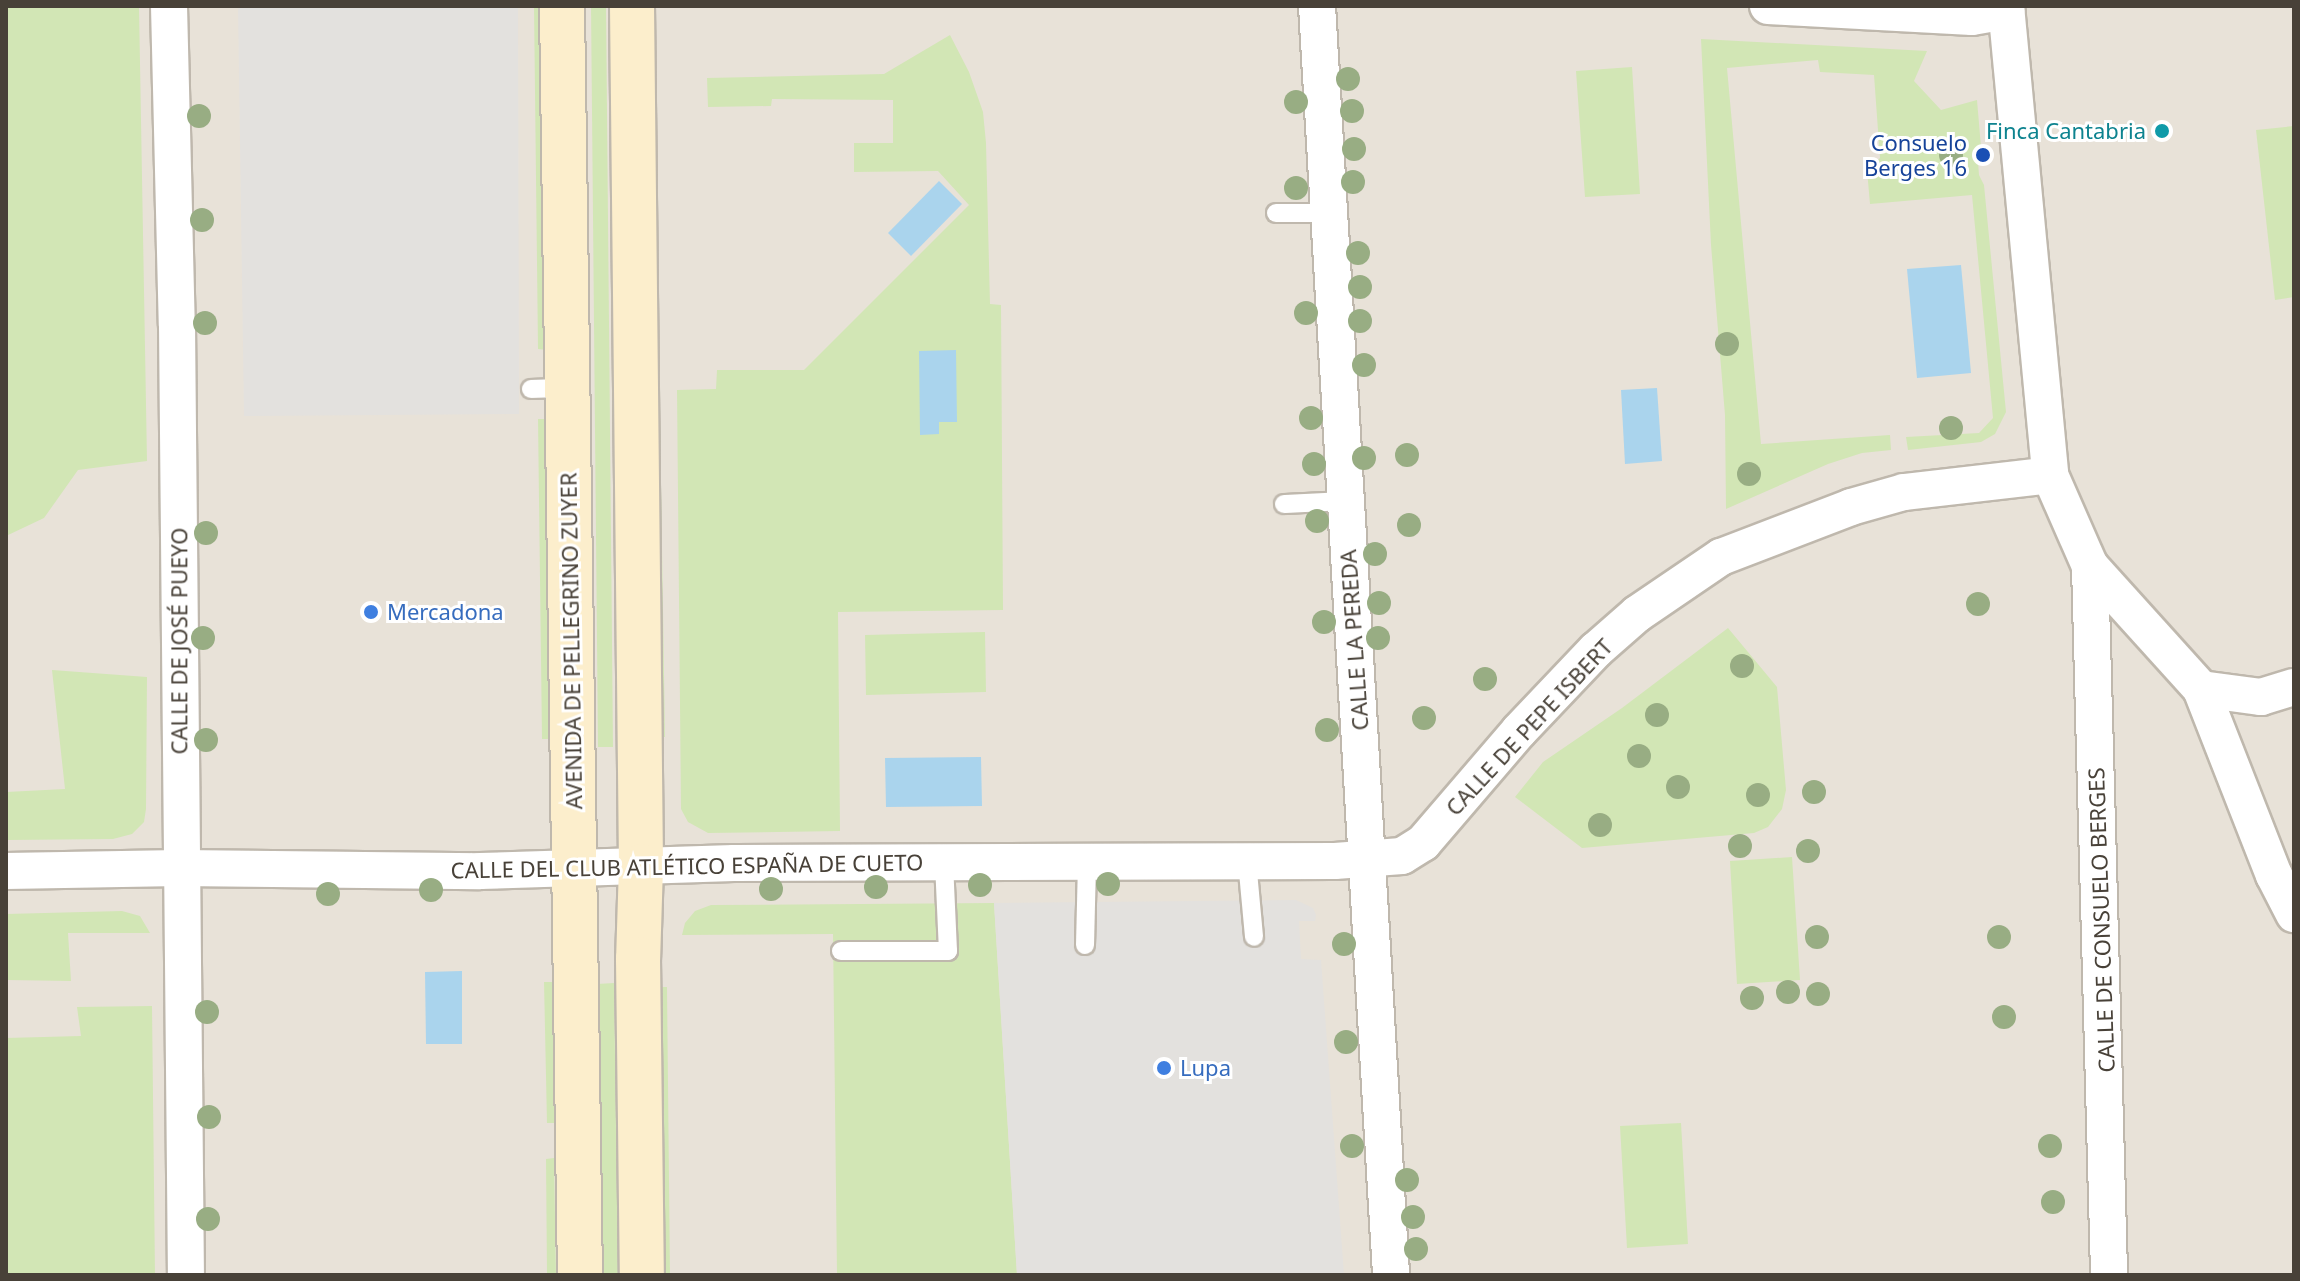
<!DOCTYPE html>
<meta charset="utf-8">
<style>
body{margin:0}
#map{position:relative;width:2300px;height:1281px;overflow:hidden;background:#f4f0ea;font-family:"Noto Sans",sans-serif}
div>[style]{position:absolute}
.residential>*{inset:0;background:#e8e2d8}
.green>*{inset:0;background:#d2e6b5}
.parking>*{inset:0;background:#e3e1de}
.water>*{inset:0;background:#aad4ed}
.roads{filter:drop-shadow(2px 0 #bfb8ad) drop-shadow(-2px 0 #bfb8ad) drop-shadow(0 2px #bfb8ad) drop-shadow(0 -2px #bfb8ad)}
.service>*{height:18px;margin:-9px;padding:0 9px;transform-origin:9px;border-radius:9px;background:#fff}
.minor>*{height:36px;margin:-18px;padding:0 18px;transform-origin:18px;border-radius:18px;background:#fff}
.secondary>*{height:44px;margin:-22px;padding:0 22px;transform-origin:22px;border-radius:22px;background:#fceecc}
.trees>*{width:24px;height:24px;margin:-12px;border-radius:50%;background:#98ad83}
.dots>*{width:22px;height:22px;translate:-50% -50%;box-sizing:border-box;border:4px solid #fff;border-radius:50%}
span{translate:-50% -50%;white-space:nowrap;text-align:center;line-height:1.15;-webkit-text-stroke:6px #fff;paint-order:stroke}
.culture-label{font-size:22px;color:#0d838f}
.right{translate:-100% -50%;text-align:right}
.transit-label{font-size:22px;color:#164399}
.shop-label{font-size:22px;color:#366cbe}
.left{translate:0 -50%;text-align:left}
.street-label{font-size:22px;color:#484138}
.frame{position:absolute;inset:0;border:8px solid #484138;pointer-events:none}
</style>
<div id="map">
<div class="residential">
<div style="clip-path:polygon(6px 6px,2294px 6px,2294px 1275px,6px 1275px)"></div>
</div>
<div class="green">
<div style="clip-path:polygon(6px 6px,139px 6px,147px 461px,78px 470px,44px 518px,6px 536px)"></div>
<div style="clip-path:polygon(534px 6px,543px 6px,547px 350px,538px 349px)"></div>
<div style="clip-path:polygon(591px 6px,606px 6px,613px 747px,598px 747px)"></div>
<div style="clip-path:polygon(950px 35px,969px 72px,983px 112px,986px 143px,990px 304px,1001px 305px,1003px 610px,838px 612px,840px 831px,708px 833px,688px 822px,681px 809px,677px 390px,716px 389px,717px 370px,804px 370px,969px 205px,938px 171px,854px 172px,854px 143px,893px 143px,893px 100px,772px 99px,771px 106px,708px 107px,707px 78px,884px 74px)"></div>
<div style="clip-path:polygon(1701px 39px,1927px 51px,1914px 81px,1941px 110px,1977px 100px,1981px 147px,1977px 148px,1979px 175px,1984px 185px,2006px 412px,1995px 434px,1981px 442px,1908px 450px,1906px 437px,1979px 433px,1993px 418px,1972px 195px,1870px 204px,1867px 170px,1880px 158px,1874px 75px,1820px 72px,1818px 60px,1727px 68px,1761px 444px,1890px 435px,1891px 450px,1862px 453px,1828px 464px,1726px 509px,1725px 415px,1711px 245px)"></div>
<div style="clip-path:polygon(1632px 67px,1640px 194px,1585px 197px,1576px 71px)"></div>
<div style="clip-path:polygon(2294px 126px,2294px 297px,2275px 300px,2256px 130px)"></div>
<div style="clip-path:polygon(538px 419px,547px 419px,551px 739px,542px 739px)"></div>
<div style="clip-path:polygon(652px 421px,660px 421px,665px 737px,656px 737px)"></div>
<div style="clip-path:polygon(1728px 628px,1777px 687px,1786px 790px,1782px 809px,1768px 827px,1754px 833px,1582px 848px,1515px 797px,1543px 762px,1622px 708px)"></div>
<div style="clip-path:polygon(985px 632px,986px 692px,866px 695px,865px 635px)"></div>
<div style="clip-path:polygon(52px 670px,147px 677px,146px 809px,144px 822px,132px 834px,113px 839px,6px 840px,6px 792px,65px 789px)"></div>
<div style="clip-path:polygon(1792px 857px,1800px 980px,1737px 984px,1730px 861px)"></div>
<div style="clip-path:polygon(994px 903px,1017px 1275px,837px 1275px,833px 934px,682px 935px,685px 923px,695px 911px,711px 905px)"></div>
<div style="clip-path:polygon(122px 911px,140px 916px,150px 933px,68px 933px,71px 981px,6px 980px,6px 914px)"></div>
<div style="clip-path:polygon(544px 982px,553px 982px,555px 1123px,547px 1123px)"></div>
<div style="clip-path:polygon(614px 983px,618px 1275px,601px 1275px,597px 984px)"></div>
<div style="clip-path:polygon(659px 987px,667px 987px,670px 1275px,661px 1275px)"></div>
<div style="clip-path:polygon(152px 1006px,155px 1275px,6px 1275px,6px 1038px,81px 1036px,77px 1007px)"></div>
<div style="clip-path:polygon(1681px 1123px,1688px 1244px,1627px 1248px,1620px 1126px)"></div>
<div style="clip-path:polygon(554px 1158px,556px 1275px,547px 1275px,546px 1159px)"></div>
</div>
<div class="parking">
<div style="clip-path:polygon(238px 6px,518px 6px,519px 414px,244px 416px)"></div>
<div style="clip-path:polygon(1296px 900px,1313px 908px,1316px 915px,1315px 921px,1299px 921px,1301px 959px,1321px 960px,1344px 1275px,1017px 1275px,994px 903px)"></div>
</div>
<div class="water">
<div style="clip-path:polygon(939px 181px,962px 204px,911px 256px,888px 233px)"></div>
<div style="clip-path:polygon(1961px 265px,1971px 373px,1917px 378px,1907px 269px)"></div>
<div style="clip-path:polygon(956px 350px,957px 422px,939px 422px,939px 434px,920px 435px,919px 351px)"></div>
<div style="clip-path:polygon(1657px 388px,1662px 461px,1625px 464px,1621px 390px)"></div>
<div style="clip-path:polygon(981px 757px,982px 806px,886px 807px,885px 758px)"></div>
<div style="clip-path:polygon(462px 971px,462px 1044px,426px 1044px,425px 972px)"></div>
</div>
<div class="roads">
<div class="service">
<div style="left:1276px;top:213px;width:52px"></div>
<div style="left:531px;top:389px;width:36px;rotate:-2deg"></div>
<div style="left:1284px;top:504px;width:62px;rotate:-2.8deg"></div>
<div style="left:1247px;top:861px;width:76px;rotate:84.7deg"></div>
<div style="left:1085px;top:945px;width:83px;rotate:-88.6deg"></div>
<div style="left:841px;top:951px;width:107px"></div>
<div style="left:948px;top:951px;width:89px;rotate:-92.6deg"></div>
</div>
<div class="minor">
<div style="left:169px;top:6px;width:319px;rotate:88.6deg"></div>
<div style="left:177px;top:325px;width:950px;rotate:89.46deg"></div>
<div style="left:1317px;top:6px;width:1271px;rotate:86.66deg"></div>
<div style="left:1768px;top:6px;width:204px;rotate:3.1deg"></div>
<div style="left:1972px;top:17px;width:35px;rotate:-10deg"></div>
<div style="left:2006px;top:6px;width:471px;rotate:84.6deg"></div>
<div style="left:2050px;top:475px;width:99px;rotate:66.3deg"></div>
<div style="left:2090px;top:566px;width:166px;rotate:47.9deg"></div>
<div style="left:2201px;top:689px;width:200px;rotate:68.6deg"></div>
<div style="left:2274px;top:875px;width:44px;rotate:62.9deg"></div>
<div style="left:2090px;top:566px;width:709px;rotate:88.46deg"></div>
<div style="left:2201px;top:689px;width:61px;rotate:7.6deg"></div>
<div style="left:2261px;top:697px;width:34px;rotate:-17deg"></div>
<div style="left:6px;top:871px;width:174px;rotate:-1deg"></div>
<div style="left:180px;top:868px;width:300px;rotate:0.6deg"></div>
<div style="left:480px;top:871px;width:254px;rotate:-1.8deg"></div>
<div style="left:734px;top:863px;width:601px;rotate:-0.19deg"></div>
<div style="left:1335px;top:861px;width:67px;rotate:-4.3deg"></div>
<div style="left:1402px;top:856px;width:25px;rotate:-32deg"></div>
<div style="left:1423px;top:843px;width:148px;rotate:-49.4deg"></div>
<div style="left:1519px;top:731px;width:112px;rotate:-46.5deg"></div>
<div style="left:1596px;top:650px;width:55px;rotate:-41.3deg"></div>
<div style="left:1637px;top:614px;width:102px;rotate:-34.2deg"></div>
<div style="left:1721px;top:557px;width:139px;rotate:-21deg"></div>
<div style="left:1851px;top:507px;width:55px;rotate:-15.8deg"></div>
<div style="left:1904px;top:492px;width:147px;rotate:-6.6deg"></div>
</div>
<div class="secondary">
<div style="left:562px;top:6px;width:1269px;rotate:89.19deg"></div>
<div style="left:632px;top:6px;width:860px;rotate:89.4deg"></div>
<div style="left:641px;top:866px;width:93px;rotate:91.8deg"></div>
<div style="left:638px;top:959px;width:316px;rotate:89.3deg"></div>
</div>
</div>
<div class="trees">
<div style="left:1348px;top:79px"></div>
<div style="left:1296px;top:102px"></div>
<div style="left:1352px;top:111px"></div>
<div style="left:199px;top:116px"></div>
<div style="left:1354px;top:149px"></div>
<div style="left:1951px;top:155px"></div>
<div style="left:1353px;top:182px"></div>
<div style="left:1296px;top:188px"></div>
<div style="left:202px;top:220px"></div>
<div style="left:1358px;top:253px"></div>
<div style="left:1360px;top:287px"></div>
<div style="left:1306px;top:313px"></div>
<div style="left:1360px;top:321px"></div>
<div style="left:205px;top:323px"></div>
<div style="left:1727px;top:344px"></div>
<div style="left:1364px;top:365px"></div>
<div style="left:1311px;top:418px"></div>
<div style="left:1951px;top:428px"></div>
<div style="left:1407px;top:455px"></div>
<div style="left:1364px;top:458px"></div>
<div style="left:1314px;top:464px"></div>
<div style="left:1749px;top:474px"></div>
<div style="left:1317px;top:521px"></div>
<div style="left:1409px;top:525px"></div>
<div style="left:206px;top:533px"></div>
<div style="left:1375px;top:554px"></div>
<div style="left:1379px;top:603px"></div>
<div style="left:1978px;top:604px"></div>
<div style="left:1324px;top:622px"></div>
<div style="left:203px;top:638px"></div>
<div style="left:1378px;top:638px"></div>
<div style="left:1742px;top:666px"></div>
<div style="left:1485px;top:679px"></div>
<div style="left:1657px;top:715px"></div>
<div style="left:1424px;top:718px"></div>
<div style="left:1327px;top:730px"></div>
<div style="left:206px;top:740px"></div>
<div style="left:1639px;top:756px"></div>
<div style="left:1678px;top:787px"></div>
<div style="left:1814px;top:792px"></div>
<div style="left:1758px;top:795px"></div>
<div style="left:1600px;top:825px"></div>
<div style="left:1740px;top:846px"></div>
<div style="left:1808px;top:851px"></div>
<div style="left:1108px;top:884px"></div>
<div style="left:980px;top:885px"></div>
<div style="left:876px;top:887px"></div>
<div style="left:771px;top:889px"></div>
<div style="left:431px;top:890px"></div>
<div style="left:328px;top:894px"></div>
<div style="left:1817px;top:937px"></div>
<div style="left:1999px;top:937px"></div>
<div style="left:1344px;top:944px"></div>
<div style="left:1788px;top:992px"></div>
<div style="left:1818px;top:994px"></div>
<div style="left:1752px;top:998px"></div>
<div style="left:207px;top:1012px"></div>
<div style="left:2004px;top:1017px"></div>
<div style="left:1346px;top:1042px"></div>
<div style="left:209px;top:1117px"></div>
<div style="left:1352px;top:1146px"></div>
<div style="left:2050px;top:1146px"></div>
<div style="left:1407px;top:1180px"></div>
<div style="left:2053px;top:1202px"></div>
<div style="left:1413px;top:1217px"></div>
<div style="left:208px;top:1219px"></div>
<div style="left:1416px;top:1249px"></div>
</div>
<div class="dots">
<div style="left:2162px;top:131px;background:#0f9aa8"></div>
<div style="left:1983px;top:155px;background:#1a4fb4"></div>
<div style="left:371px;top:612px;background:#3f7fe0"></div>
<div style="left:1164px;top:1068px;background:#3f7fe0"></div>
</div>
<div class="culture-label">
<span class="right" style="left:2146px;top:131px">Finca Cantabria</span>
</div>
<div class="transit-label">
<span class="right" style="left:1967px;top:155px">Consuelo<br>Berges 16</span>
</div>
<div class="shop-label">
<span class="left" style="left:387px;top:612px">Mercadona</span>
<span class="left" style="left:1180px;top:1068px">Lupa</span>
</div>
<div class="street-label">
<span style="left:1354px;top:640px;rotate:-94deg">CALLE LA PEREDA</span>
<span style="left:179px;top:641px;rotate:-90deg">CALLE DE JOSÉ PUEYO</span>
<span style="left:571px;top:641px;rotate:-91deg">AVENIDA DE PELLEGRINO ZUYER</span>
<span style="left:1529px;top:727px;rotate:-47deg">CALLE DE PEPE ISBERT</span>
<span style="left:687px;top:866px;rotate:-1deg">CALLE DEL CLUB ATLÉTICO ESPAÑA DE CUETO</span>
<span style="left:2101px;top:920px;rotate:-92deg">CALLE DE CONSUELO BERGES</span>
</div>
<div class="frame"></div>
</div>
